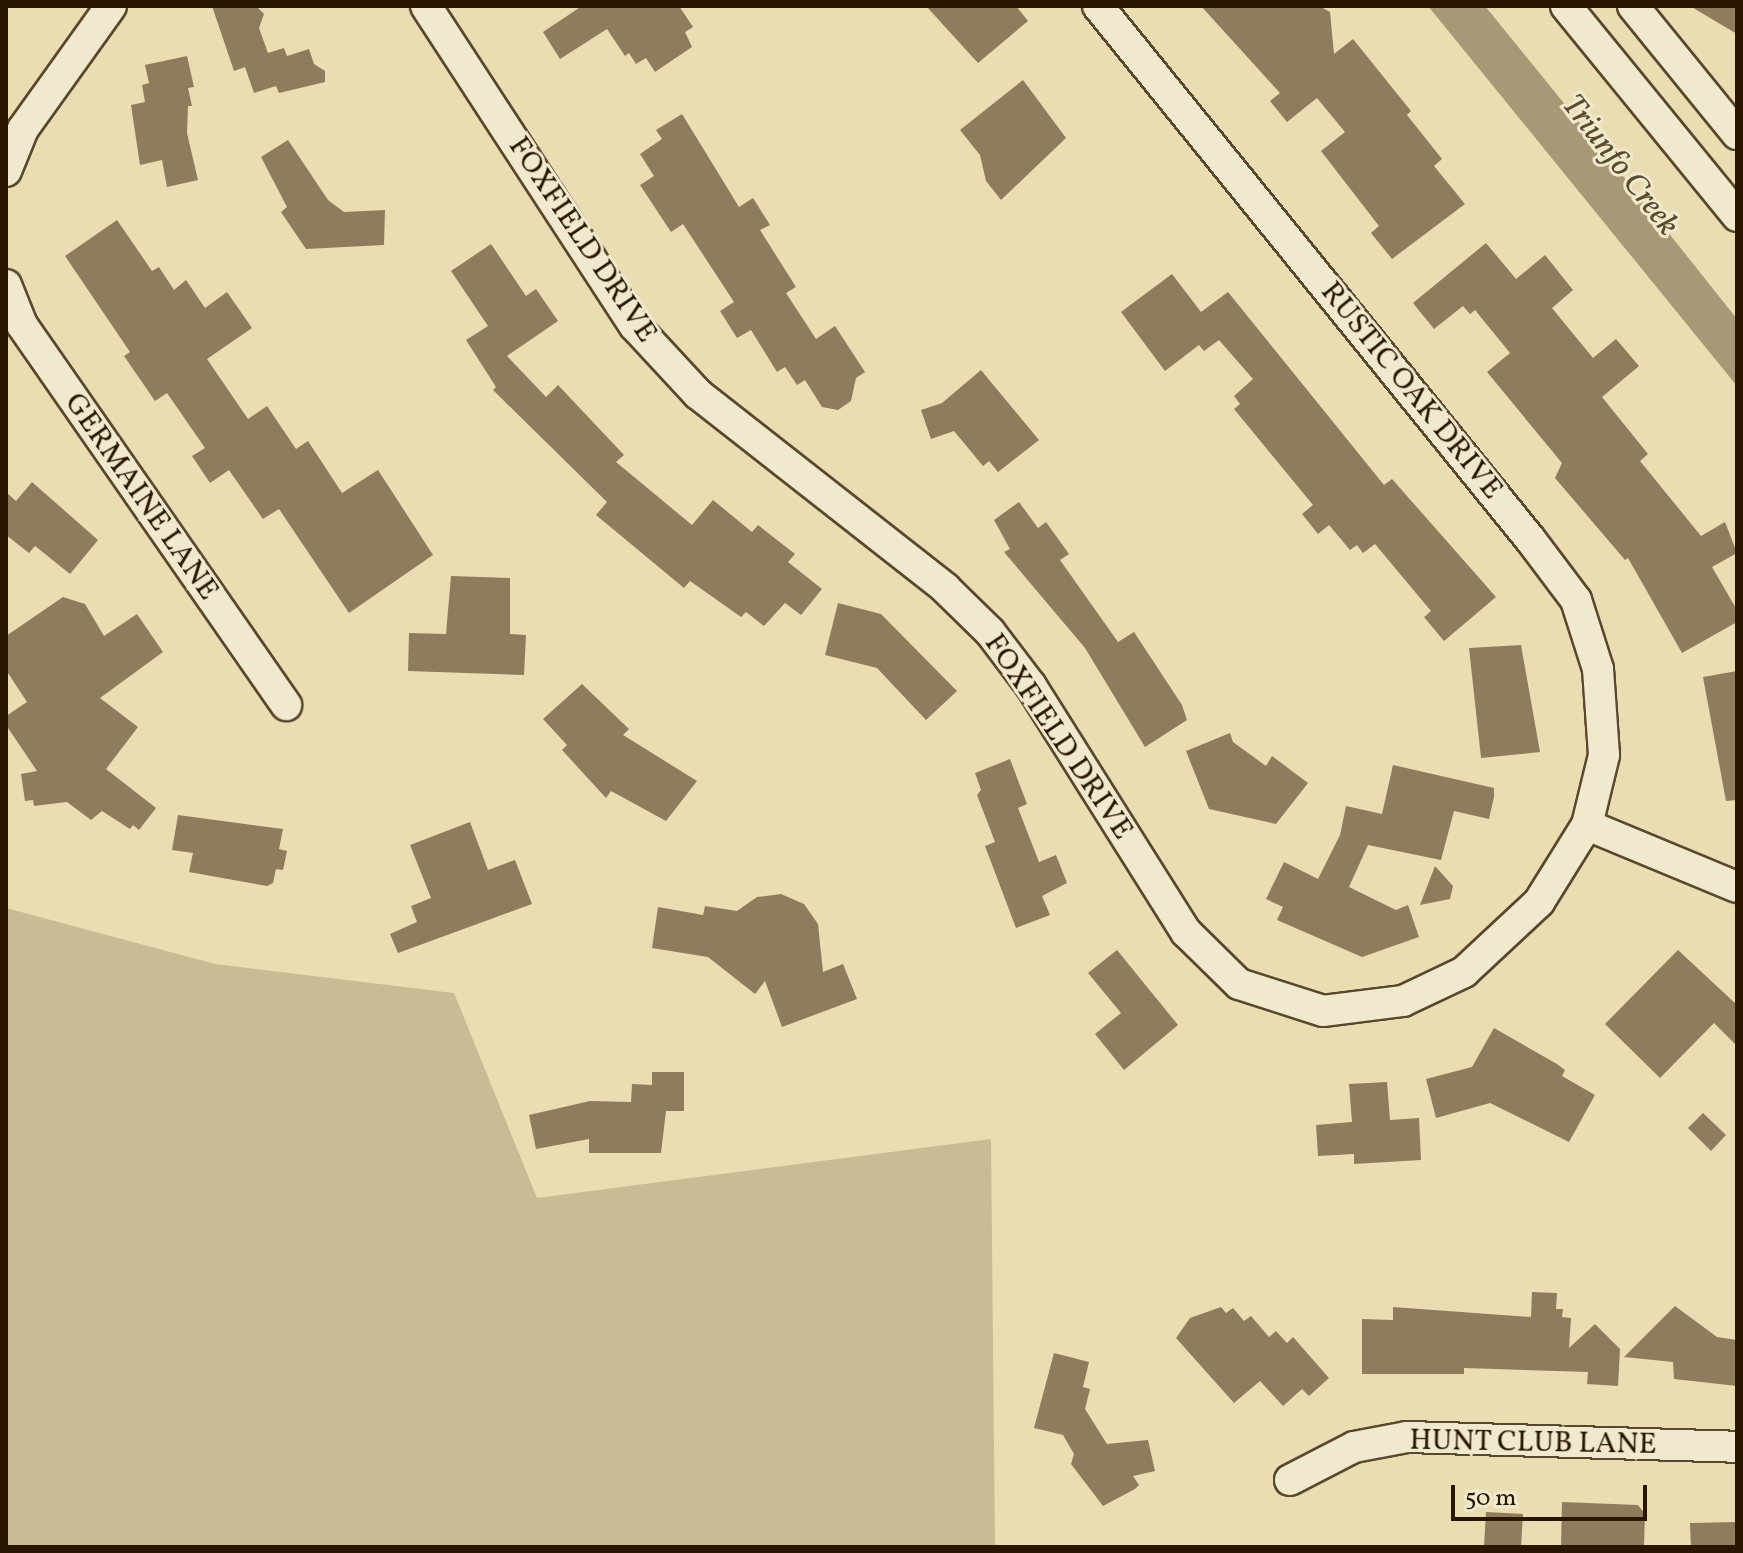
<!DOCTYPE html>
<style>
body{margin:0}
#map{position:relative;width:1743px;height:1553px;overflow:hidden;background:#eaddb2;font-family:Vollkorn,serif}
div>[style]{position:absolute}
.green>*{inset:0;background:#c9bb94}
.water>*{inset:0;background:#a89976}
.building>*{inset:0;background:#8d7d5d}
.roads{filter:drop-shadow(2px 0 #58482d) drop-shadow(-2px 0 #58482d) drop-shadow(0 2px #58482d) drop-shadow(0 -2px #58482d)}
.minor>*{height:30px;margin:-15px;padding:0 15px;transform-origin:15px;border-radius:15px;background:#f1e9cd}
span{translate:-50% -50%;white-space:nowrap;text-align:center;line-height:1.15;-webkit-text-stroke:6px #f1e9cd;paint-order:stroke}
.street-label{font-size:30px;color:#281601}
.water-label{font-size:32px;color:#5b4a30;font-style:italic}
.frame{position:absolute;inset:0;border:8px solid #281601;pointer-events:none}
.scale{position:absolute;left:1451px;top:1485px;width:196px;height:36px;box-sizing:border-box;border:4px solid #281601;border-top:0;padding-left:10px;font-size:24px;line-height:28px;white-space:nowrap;color:#281601;-webkit-text-stroke:6px #f1e9cd;paint-order:stroke}
</style>
<div id="map">
<div class="green">
<div style="clip-path:polygon(6px 908px,215px 964px,454px 993px,537px 1198px,991px 1139px,995px 1547px,6px 1547px)"></div>
</div>
<div class="water">
<div style="clip-path:polygon(1428px 6px,1485px 6px,1648px 207px,1737px 319px,1737px 386px)"></div>
</div>
<div class="building">
<div style="clip-path:polygon(212px 6px,256px 6px,264px 14px,259px 28px,268px 53px,284px 48px,287px 56px,309px 49px,314px 64px,325px 71px,325px 82px,279px 93px,276px 86px,254px 93px,245px 67px,234px 71px)"></div>
<div style="clip-path:polygon(582px 6px,679px 6px,693px 27px,685px 32px,692px 47px,655px 72px,646px 58px,636px 64px,629px 53px,625px 56px,607px 29px,560px 59px,543px 32px)"></div>
<div style="clip-path:polygon(926px 6px,1016px 6px,1028px 21px,978px 63px)"></div>
<div style="clip-path:polygon(1201px 6px,1319px 6px,1330px 12px,1334px 54px,1353px 39px,1411px 111px,1407px 115px,1442px 159px,1434px 166px,1465px 204px,1392px 259px,1371px 233px,1379px 226px,1321px 151px,1345px 132px,1317px 98px,1287px 122px,1270px 101px,1280px 93px)"></div>
<div style="clip-path:polygon(1690px 6px,1737px 6px,1737px 34px)"></div>
<div style="clip-path:polygon(187px 56px,194px 87px,188px 88px,192px 106px,188px 106px,187px 133px,198px 180px,167px 187px,162px 160px,140px 165px,131px 105px,145px 102px,142px 85px,149px 83px,145px 65px)"></div>
<div style="clip-path:polygon(1023px 80px,1066px 138px,1001px 200px,986px 181px,980px 155px,960px 130px)"></div>
<div style="clip-path:polygon(682px 114px,739px 207px,753px 198px,770px 225px,760px 230px,796px 287px,786px 293px,816px 339px,835px 326px,865px 372px,856px 378px,851px 401px,838px 410px,822px 407px,805px 380px,797px 385px,785px 367px,777px 372px,751px 330px,737px 338px,720px 311px,734px 302px,683px 224px,671px 232px,640px 185px,654px 176px,640px 154px,662px 139px,656px 130px)"></div>
<div style="clip-path:polygon(288px 140px,328px 200px,344px 212px,385px 210px,384px 245px,306px 249px,281px 212px,287px 207px,261px 157px)"></div>
<div style="clip-path:polygon(117px 220px,152px 271px,159px 267px,174px 290px,186px 280px,205px 308px,227px 292px,252px 328px,207px 359px,248px 419px,267px 406px,296px 449px,308px 441px,342px 493px,378px 470px,433px 555px,349px 613px,279px 509px,263px 519px,229px 470px,210px 483px,192px 456px,205px 448px,167px 393px,155px 401px,124px 356px,130px 352px,65px 256px)"></div>
<div style="clip-path:polygon(1486px 243px,1516px 279px,1545px 255px,1573px 290px,1552px 308px,1593px 358px,1616px 339px,1639px 366px,1602px 397px,1648px 454px,1640px 461px,1701px 536px,1725px 522px,1737px 553px,1712px 567px,1737px 610px,1737px 622px,1682px 653px,1628px 558px,1625px 560px,1555px 478px,1562px 463px,1487px 372px,1510px 353px,1475px 310px,1470px 314px,1463px 306px,1434px 329px,1413px 303px)"></div>
<div style="clip-path:polygon(491px 244px,526px 296px,536px 289px,558px 321px,507px 356px,546px 397px,558px 385px,624px 455px,616px 462px,692px 525px,713px 500px,752px 532px,758px 525px,795px 554px,788px 562px,822px 589px,801px 615px,785px 603px,764px 626px,746px 612px,741px 617px,690px 581px,684px 588px,596px 515px,607px 502px,493px 390px,496px 387px,466px 340px,488px 326px,451px 271px)"></div>
<div style="clip-path:polygon(1172px 274px,1201px 312px,1228px 292px,1384px 485px,1392px 479px,1496px 597px,1444px 641px,1424px 617px,1431px 611px,1375px 544px,1363px 553px,1357px 545px,1350px 550px,1329px 525px,1318px 534px,1302px 514px,1313px 505px,1234px 409px,1240px 404px,1234px 396px,1253px 379px,1219px 340px,1204px 351px,1199px 345px,1165px 371px,1121px 312px)"></div>
<div style="clip-path:polygon(981px 370px,1039px 440px,998px 472px,989px 461px,983px 466px,954px 431px,931px 439px,921px 410px,942px 403px)"></div>
<div style="clip-path:polygon(32px 482px,98px 540px,70px 574px,35px 546px,29px 553px,6px 535px,6px 492px,16px 501px)"></div>
<div style="clip-path:polygon(1019px 502px,1038px 528px,1046px 522px,1069px 554px,1060px 560px,1118px 642px,1134px 632px,1182px 705px,1187px 720px,1145px 747px,1085px 648px,1004px 552px,1010px 549px,994px 520px)"></div>
<div style="clip-path:polygon(451px 576px,510px 578px,510px 634px,526px 635px,524px 675px,408px 671px,409px 633px,446px 634px)"></div>
<div style="clip-path:polygon(63px 597px,85px 604px,104px 636px,137px 614px,163px 652px,100px 698px,138px 727px,106px 769px,156px 808px,139px 830px,133px 825px,130px 829px,102px 811px,91px 820px,67px 802px,34px 806px,33px 800px,25px 801px,21px 774px,37px 771px,6px 725px,6px 716px,27px 702px,6px 670px,6px 636px)"></div>
<div style="clip-path:polygon(838px 603px,881px 614px,957px 691px,926px 720px,877px 668px,825px 655px)"></div>
<div style="clip-path:polygon(1521px 645px,1540px 752px,1481px 758px,1469px 648px)"></div>
<div style="clip-path:polygon(1737px 671px,1737px 800px,1726px 801px,1703px 677px)"></div>
<div style="clip-path:polygon(582px 684px,629px 729px,623px 735px,697px 781px,666px 821px,611px 791px,606px 798px,562px 750px,567px 745px,543px 719px)"></div>
<div style="clip-path:polygon(1230px 733px,1233px 742px,1266px 766px,1272px 756px,1308px 783px,1276px 824px,1209px 809px,1186px 751px)"></div>
<div style="clip-path:polygon(1010px 759px,1027px 804px,1018px 808px,1039px 862px,1056px 855px,1067px 883px,1042px 896px,1050px 915px,1016px 928px,985px 846px,995px 842px,977px 795px,981px 790px,975px 773px)"></div>
<div style="clip-path:polygon(1393px 765px,1494px 788px,1494px 797px,1489px 819px,1454px 811px,1441px 860px,1368px 845px,1349px 887px,1396px 910px,1408px 905px,1419px 937px,1362px 957px,1277px 920px,1283px 907px,1266px 899px,1284px 862px,1318px 879px,1340px 835px,1346px 806px,1382px 814px)"></div>
<div style="clip-path:polygon(178px 815px,283px 829px,279px 849px,287px 851px,283px 870px,276px 869px,273px 883px,267px 886px,189px 872px,193px 853px,172px 850px)"></div>
<div style="clip-path:polygon(470px 822px,488px 870px,515px 860px,532px 904px,398px 953px,390px 934px,417px 922px,411px 906px,431px 898px,410px 845px)"></div>
<div style="clip-path:polygon(1435px 866px,1453px 886px,1450px 899px,1420px 905px)"></div>
<div style="clip-path:polygon(781px 894px,804px 904px,818px 924px,823px 972px,843px 964px,857px 999px,782px 1027px,765px 981px,755px 994px,708px 957px,652px 948px,658px 907px,703px 915px,705px 906px,737px 911px,757px 897px)"></div>
<div style="clip-path:polygon(1117px 950px,1178px 1025px,1124px 1070px,1095px 1034px,1121px 1013px,1088px 973px)"></div>
<div style="clip-path:polygon(1678px 950px,1737px 1005px,1737px 1046px,1714px 1023px,1660px 1078px,1605px 1024px)"></div>
<div style="clip-path:polygon(1494px 1028px,1557px 1064px,1565px 1070px,1562px 1076px,1595px 1095px,1569px 1142px,1490px 1103px,1436px 1118px,1426px 1079px,1472px 1067px)"></div>
<div style="clip-path:polygon(652px 1072px,684px 1072px,684px 1111px,666px 1111px,661px 1153px,589px 1153px,589px 1139px,536px 1149px,529px 1115px,590px 1101px,631px 1102px,632px 1084px,652px 1085px)"></div>
<div style="clip-path:polygon(1387px 1082px,1390px 1120px,1419px 1118px,1421px 1160px,1354px 1164px,1354px 1154px,1318px 1156px,1316px 1125px,1352px 1122px,1349px 1084px)"></div>
<div style="clip-path:polygon(1703px 1113px,1726px 1135px,1711px 1151px,1688px 1128px)"></div>
<div style="clip-path:polygon(1532px 1292px,1557px 1293px,1556px 1309px,1563px 1309px,1562px 1317px,1571px 1318px,1569px 1348px,1595px 1324px,1620px 1349px,1618px 1386px,1587px 1384px,1588px 1372px,1464px 1368px,1464px 1374px,1362px 1374px,1362px 1319px,1393px 1320px,1393px 1307px,1531px 1317px)"></div>
<div style="clip-path:polygon(1675px 1306px,1717px 1337px,1737px 1340px,1737px 1386px,1674px 1379px,1673px 1362px,1624px 1357px)"></div>
<div style="clip-path:polygon(1221px 1307px,1226px 1313px,1233px 1308px,1244px 1321px,1251px 1316px,1269px 1337px,1276px 1331px,1287px 1343px,1293px 1337px,1329px 1378px,1309px 1396px,1302px 1389px,1283px 1406px,1260px 1381px,1234px 1403px,1176px 1338px,1190px 1318px)"></div>
<div style="clip-path:polygon(1054px 1353px,1089px 1362px,1083px 1387px,1090px 1389px,1085px 1409px,1107px 1444px,1148px 1440px,1155px 1471px,1133px 1476px,1139px 1485px,1135px 1489px,1103px 1506px,1071px 1464px,1074px 1454px,1063px 1435px,1034px 1428px)"></div>
<div style="clip-path:polygon(1562px 1502px,1638px 1505px,1645px 1514px,1644px 1547px,1561px 1547px)"></div>
<div style="clip-path:polygon(1486px 1512px,1523px 1514px,1521px 1547px,1484px 1547px)"></div>
<div style="clip-path:polygon(1737px 1522px,1737px 1547px,1691px 1547px,1690px 1523px)"></div>
</div>
<div class="roads">
<div class="minor">
<div style="left:426px;top:6px;width:382px;rotate:56.9deg"></div>
<div style="left:635px;top:326px;width:93px;rotate:47.2deg"></div>
<div style="left:698px;top:394px;width:314px;rotate:38.1deg"></div>
<div style="left:945px;top:588px;width:63px;rotate:44.4deg"></div>
<div style="left:990px;top:632px;width:68px;rotate:52.8deg"></div>
<div style="left:1031px;top:686px;width:291px;rotate:57.8deg"></div>
<div style="left:1186px;top:932px;width:74px;rotate:44.5deg"></div>
<div style="left:1239px;top:984px;width:88px;rotate:17.8deg"></div>
<div style="left:1323px;top:1011px;width:81px;rotate:-7.1deg"></div>
<div style="left:1403px;top:1001px;width:68px;rotate:-25.4deg"></div>
<div style="left:1464px;top:972px;width:103px;rotate:-43deg"></div>
<div style="left:1539px;top:902px;width:91px;rotate:-58.1deg"></div>
<div style="left:1587px;top:825px;width:72px;rotate:-76.3deg"></div>
<div style="left:1604px;top:755px;width:86px;rotate:-94deg"></div>
<div style="left:1598px;top:669px;width:72px;rotate:-107.7deg"></div>
<div style="left:1576px;top:600px;width:76px;rotate:-127deg"></div>
<div style="left:1530px;top:539px;width:686px;rotate:-129.02deg"></div>
<div style="left:1566px;top:6px;width:271px;rotate:50.8deg"></div>
<div style="left:1633px;top:6px;width:165px;rotate:50.9deg"></div>
<div style="left:6px;top:171px;width:45px;rotate:-68deg"></div>
<div style="left:23px;top:129px;width:151px;rotate:-54.4deg"></div>
<div style="left:6px;top:285px;width:43px;rotate:68.2deg"></div>
<div style="left:22px;top:325px;width:463px;rotate:55.2deg"></div>
<div style="left:1587px;top:825px;width:162px;rotate:22.5deg"></div>
<div style="left:1290px;top:1480px;width:72px;rotate:-27.3deg"></div>
<div style="left:1354px;top:1447px;width:54px;rotate:-10.7deg"></div>
<div style="left:1407px;top:1437px;width:330px;rotate:1.7deg"></div>
</div>
</div>
<div class="street-label">
<span style="left:582px;top:240px;rotate:56deg">FOXFIELD DRIVE</span>
<span style="left:1411px;top:391px;rotate:51deg">RUSTIC OAK DRIVE</span>
<span style="left:141px;top:497px;rotate:55deg">GERMAINE LANE</span>
<span style="left:1058px;top:737px;rotate:56deg">FOXFIELD DRIVE</span>
<span style="left:1533px;top:1443px;rotate:1deg">HUNT CLUB LANE</span>
</div>
<div class="water-label">
<span style="left:1619px;top:166px;rotate:52deg">Triunfo Creek</span>
</div>
<div class="frame"></div>
<div class="scale">50 m</div>
</div>
